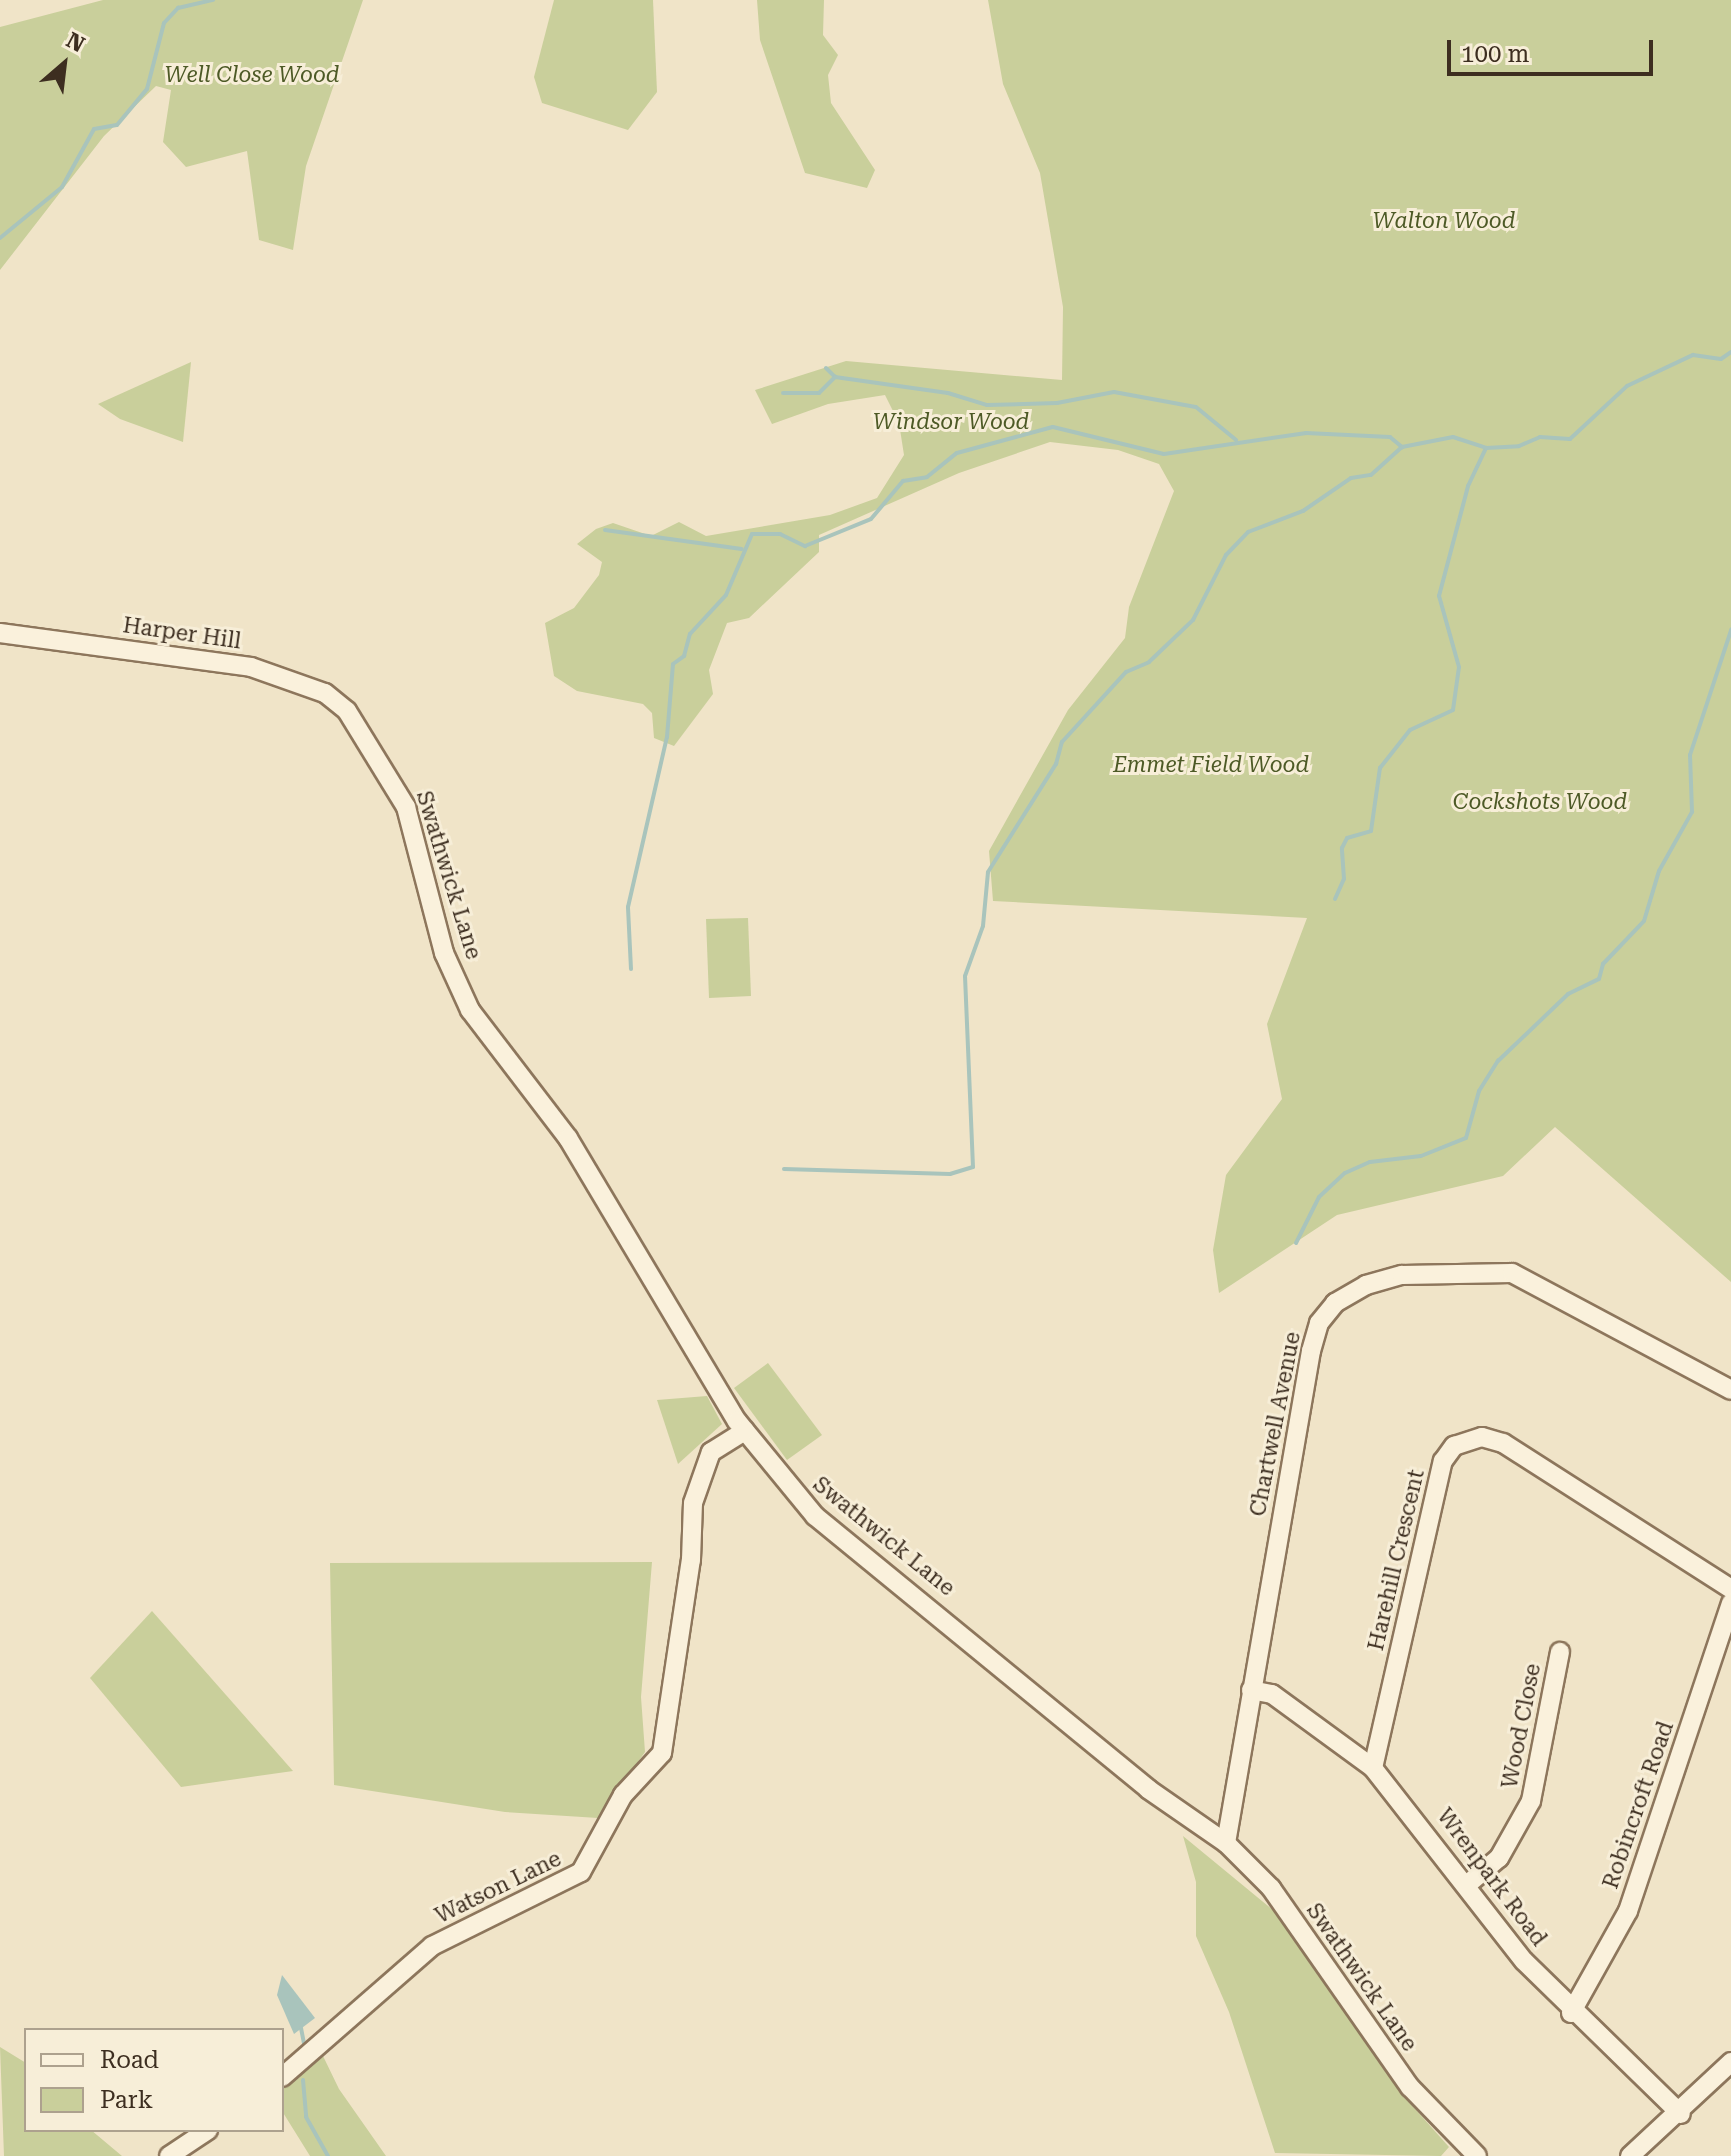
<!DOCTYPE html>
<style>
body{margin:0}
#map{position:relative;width:1731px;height:2156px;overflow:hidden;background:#f0e4c8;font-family:"Roboto Serif",serif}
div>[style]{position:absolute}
.green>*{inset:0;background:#c9cf9b}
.water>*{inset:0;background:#a9c4bc}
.stream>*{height:4px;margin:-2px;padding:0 2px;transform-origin:2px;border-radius:2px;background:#a9c4bc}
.roads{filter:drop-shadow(2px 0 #8d765c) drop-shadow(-2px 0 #8d765c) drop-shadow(0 2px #8d765c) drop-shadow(0 -2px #8d765c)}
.minor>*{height:18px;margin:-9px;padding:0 9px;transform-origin:9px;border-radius:9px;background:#faf1dc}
span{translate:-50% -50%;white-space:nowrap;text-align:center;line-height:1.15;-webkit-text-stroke:6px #f7eed8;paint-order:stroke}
.park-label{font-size:22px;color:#4d5a26;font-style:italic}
.street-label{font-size:22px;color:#3d2e20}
.legend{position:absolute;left:24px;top:2028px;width:260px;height:104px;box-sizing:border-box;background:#f7eed8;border:2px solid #ada18e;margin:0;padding:10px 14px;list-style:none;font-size:24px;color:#3d2e20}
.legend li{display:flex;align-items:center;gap:16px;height:40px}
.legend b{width:40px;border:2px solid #ada18e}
.north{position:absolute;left:24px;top:24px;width:80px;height:80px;-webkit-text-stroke:6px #f7eed8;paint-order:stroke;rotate:28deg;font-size:22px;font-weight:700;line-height:32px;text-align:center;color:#3d2e20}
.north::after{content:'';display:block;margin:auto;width:28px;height:36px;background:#3d2e20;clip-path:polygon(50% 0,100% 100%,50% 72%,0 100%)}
.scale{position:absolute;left:1447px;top:40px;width:206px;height:36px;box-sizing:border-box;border:4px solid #3d2e20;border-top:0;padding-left:10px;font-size:24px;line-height:28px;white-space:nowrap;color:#3d2e20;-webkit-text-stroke:6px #f7eed8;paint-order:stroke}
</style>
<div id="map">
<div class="green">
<div style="clip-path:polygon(103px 0,363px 0,306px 166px,293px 250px,259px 240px,247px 151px,186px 167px,163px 142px,171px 90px,156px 86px,104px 136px,0 270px,0 27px)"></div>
<div style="clip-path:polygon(554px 0,653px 0,657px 92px,628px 130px,542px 103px,534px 77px)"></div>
<div style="clip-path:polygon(757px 0,824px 0,823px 35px,838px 55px,828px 75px,831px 103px,875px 170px,867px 188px,805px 173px,760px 40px)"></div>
<div style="clip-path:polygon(988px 0,1731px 0,1731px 1282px,1555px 1127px,1503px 1176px,1337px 1215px,1219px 1293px,1213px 1250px,1226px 1175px,1282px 1099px,1267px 1024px,1307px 918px,993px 901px,989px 851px,1068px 710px,1125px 638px,1129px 607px,1174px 491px,1159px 464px,1118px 450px,1050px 442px,959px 473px,819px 535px,819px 552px,749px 618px,727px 623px,709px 670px,713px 694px,674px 746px,654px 738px,652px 713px,643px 704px,577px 691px,554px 676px,545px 623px,574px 608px,599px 575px,602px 562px,577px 544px,596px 529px,613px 523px,651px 536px,679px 522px,706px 536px,830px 515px,877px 498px,904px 455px,899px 423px,885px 395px,828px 404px,772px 424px,755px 390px,846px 361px,1062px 380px,1063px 307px,1040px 173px,1003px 84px)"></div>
<div style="clip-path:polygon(191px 362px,183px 442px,120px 419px,98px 404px)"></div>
<div style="clip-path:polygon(748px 918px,751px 996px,709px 998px,706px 919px)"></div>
<div style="clip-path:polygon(768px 1363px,822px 1435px,787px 1460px,734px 1388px)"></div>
<div style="clip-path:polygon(707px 1396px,722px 1424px,678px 1464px,657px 1400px)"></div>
<div style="clip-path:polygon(652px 1562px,641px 1697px,645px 1752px,598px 1818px,505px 1812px,334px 1785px,330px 1563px)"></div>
<div style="clip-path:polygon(152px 1611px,293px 1771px,181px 1787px,90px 1678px)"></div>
<div style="clip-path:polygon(1183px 1836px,1274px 1911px,1400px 2092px,1449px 2147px,1441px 2156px,1275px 2153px,1229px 2012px,1196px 1936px,1196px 1882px)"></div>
<div style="clip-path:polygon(0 2047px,26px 2063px,26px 2130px,91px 2130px,122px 2156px,4px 2156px)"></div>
<div style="clip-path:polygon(323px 2056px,339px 2089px,386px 2156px,310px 2156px,282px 2111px,282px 2088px)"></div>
</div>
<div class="water">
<div style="clip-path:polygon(282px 1975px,315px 2018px,294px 2034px,277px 1995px)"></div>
</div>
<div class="stream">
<div style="left:0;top:238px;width:80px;rotate:-39.4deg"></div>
<div style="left:62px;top:187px;width:66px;rotate:-61.1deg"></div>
<div style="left:94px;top:129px;width:23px;rotate:-10deg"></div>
<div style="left:117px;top:125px;width:47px;rotate:-50.2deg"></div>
<div style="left:147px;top:89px;width:68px;rotate:-75.6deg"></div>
<div style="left:164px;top:23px;width:21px;rotate:-47deg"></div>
<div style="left:178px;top:8px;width:36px;rotate:-13deg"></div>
<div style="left:826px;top:368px;width:13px;rotate:45deg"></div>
<div style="left:783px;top:393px;width:36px"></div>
<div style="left:819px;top:393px;width:23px;rotate:-45deg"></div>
<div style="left:835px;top:377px;width:114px;rotate:8.1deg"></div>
<div style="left:948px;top:393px;width:41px;rotate:17.1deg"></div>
<div style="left:987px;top:405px;width:70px;rotate:-1.6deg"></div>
<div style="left:1057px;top:403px;width:58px;rotate:-10.9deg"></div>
<div style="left:1114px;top:392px;width:83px;rotate:10.4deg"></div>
<div style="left:1196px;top:407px;width:52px;rotate:39.5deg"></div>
<div style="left:605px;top:530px;width:138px;rotate:7.9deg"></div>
<div style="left:1335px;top:899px;width:22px;rotate:-66deg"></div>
<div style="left:1344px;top:879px;width:31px;rotate:-94deg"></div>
<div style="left:1342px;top:848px;width:11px;rotate:-63deg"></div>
<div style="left:1347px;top:838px;width:25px;rotate:-16deg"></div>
<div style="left:1371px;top:831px;width:64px;rotate:-81.9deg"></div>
<div style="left:1380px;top:768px;width:48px;rotate:-51.7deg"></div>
<div style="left:1410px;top:730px;width:47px;rotate:-24.9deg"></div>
<div style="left:1453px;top:710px;width:43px;rotate:-82.1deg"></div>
<div style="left:1459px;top:667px;width:74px;rotate:-105.7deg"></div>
<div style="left:1439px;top:596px;width:114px;rotate:-75.2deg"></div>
<div style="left:1468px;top:486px;width:42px;rotate:-64.7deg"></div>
<div style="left:631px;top:969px;width:62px;rotate:-92.8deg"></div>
<div style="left:628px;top:907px;width:174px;rotate:-77.1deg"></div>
<div style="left:667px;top:737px;width:73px;rotate:-85.3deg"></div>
<div style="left:673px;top:664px;width:14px;rotate:-36deg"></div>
<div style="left:684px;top:656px;width:23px;rotate:-75deg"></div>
<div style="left:690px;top:634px;width:53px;rotate:-47.3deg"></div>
<div style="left:726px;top:595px;width:66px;rotate:-66.9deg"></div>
<div style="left:752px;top:534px;width:28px"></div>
<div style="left:780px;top:534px;width:28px;rotate:26deg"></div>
<div style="left:805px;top:546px;width:71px;rotate:-22.2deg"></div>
<div style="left:871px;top:519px;width:50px;rotate:-49.9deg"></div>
<div style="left:903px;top:481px;width:24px;rotate:-9deg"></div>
<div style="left:927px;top:477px;width:38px;rotate:-39deg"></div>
<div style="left:957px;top:453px;width:99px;rotate:-15.2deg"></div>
<div style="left:1053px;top:427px;width:114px;rotate:13.7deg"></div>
<div style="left:1164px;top:454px;width:144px;rotate:-8.4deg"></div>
<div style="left:1306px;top:433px;width:84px;rotate:2.7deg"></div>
<div style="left:1390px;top:437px;width:16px;rotate:40deg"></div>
<div style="left:784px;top:1169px;width:166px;rotate:1.7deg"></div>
<div style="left:950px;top:1174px;width:24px;rotate:-17deg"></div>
<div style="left:973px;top:1167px;width:191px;rotate:-92.4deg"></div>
<div style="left:965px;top:976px;width:53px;rotate:-70.2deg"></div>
<div style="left:983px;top:926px;width:54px;rotate:-84.7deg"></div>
<div style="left:988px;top:872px;width:128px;rotate:-57.8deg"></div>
<div style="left:1056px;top:764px;width:23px;rotate:-75deg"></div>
<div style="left:1062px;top:742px;width:95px;rotate:-47.6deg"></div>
<div style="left:1126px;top:672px;width:25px;rotate:-23deg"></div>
<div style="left:1149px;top:662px;width:61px;rotate:-43.7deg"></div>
<div style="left:1193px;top:620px;width:73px;rotate:-63.1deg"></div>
<div style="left:1226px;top:555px;width:32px;rotate:-46deg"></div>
<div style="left:1248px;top:532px;width:59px;rotate:-20.9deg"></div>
<div style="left:1303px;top:511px;width:58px;rotate:-34.5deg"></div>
<div style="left:1351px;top:478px;width:20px;rotate:-9deg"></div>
<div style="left:1371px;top:475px;width:42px;rotate:-42.1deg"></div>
<div style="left:1402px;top:447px;width:52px;rotate:-11.1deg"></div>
<div style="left:1453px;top:437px;width:35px;rotate:18deg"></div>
<div style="left:1486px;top:448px;width:33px;rotate:-3deg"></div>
<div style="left:1519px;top:446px;width:23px;rotate:-23deg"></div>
<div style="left:1540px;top:437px;width:30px;rotate:4deg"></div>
<div style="left:1570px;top:439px;width:78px;rotate:-42.9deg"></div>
<div style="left:1627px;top:386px;width:73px;rotate:-25.2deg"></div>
<div style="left:1693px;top:355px;width:28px;rotate:8deg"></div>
<div style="left:1721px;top:359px;width:12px;rotate:-35deg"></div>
<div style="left:1296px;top:1243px;width:51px;rotate:-63.4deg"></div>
<div style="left:1319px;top:1197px;width:35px;rotate:-43deg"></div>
<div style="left:1345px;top:1173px;width:27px;rotate:-24deg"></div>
<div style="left:1370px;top:1162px;width:51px;rotate:-6.7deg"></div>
<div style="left:1421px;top:1156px;width:48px;rotate:-21.8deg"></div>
<div style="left:1466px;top:1138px;width:49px;rotate:-74.5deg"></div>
<div style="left:1479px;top:1091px;width:36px;rotate:-58deg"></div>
<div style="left:1498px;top:1061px;width:97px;rotate:-43.7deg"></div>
<div style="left:1568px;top:994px;width:34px;rotate:-26deg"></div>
<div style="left:1599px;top:979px;width:16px;rotate:-75deg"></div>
<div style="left:1603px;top:964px;width:59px;rotate:-46.4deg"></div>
<div style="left:1644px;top:921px;width:52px;rotate:-73.3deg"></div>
<div style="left:1659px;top:871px;width:68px;rotate:-60.8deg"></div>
<div style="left:1692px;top:812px;width:57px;rotate:-92deg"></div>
<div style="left:1690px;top:755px;width:132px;rotate:-71.8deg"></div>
<div style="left:301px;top:2028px;width:20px;rotate:79deg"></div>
<div style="left:303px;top:2080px;width:37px;rotate:85deg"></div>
<div style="left:306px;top:2117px;width:45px;rotate:60.6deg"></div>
</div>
<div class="roads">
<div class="minor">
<div style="left:0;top:633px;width:253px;rotate:7.7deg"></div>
<div style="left:251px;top:667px;width:78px;rotate:19.4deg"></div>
<div style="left:325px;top:693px;width:28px;rotate:39deg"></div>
<div style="left:347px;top:711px;width:113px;rotate:58.4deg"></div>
<div style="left:406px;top:807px;width:151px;rotate:75.4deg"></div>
<div style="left:444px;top:953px;width:63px;rotate:65.5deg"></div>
<div style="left:470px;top:1010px;width:161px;rotate:52.6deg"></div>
<div style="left:568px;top:1138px;width:330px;rotate:59.2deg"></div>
<div style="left:737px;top:1421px;width:123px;rotate:50.6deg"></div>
<div style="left:815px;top:1516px;width:431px;rotate:39.3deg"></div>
<div style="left:1148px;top:1789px;width:95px;rotate:34.7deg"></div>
<div style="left:1226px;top:1843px;width:64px;rotate:45deg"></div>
<div style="left:1271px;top:1888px;width:243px;rotate:55.1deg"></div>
<div style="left:1410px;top:2087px;width:96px;rotate:45.8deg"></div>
<div style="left:1251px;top:1690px;width:21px;rotate:11deg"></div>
<div style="left:1272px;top:1694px;width:125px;rotate:36.2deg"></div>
<div style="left:1373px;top:1768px;width:245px;rotate:52deg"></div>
<div style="left:1524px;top:1961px;width:219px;rotate:44.3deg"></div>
<div style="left:1373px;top:1768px;width:315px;rotate:-77.2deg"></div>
<div style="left:1443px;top:1461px;width:19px;rotate:-54deg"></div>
<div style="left:1454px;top:1446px;width:29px;rotate:-18deg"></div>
<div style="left:1482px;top:1437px;width:22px;rotate:16deg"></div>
<div style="left:1503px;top:1443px;width:271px;rotate:32.6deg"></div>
<div style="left:1226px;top:1843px;width:499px;rotate:-80.2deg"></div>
<div style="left:1311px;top:1351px;width:29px;rotate:-74deg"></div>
<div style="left:1319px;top:1323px;width:26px;rotate:-51deg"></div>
<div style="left:1335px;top:1303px;width:36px;rotate:-30deg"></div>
<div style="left:1366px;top:1285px;width:37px;rotate:-16deg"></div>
<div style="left:1402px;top:1275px;width:110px;rotate:-1deg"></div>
<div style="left:1512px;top:1273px;width:248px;rotate:28.1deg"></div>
<div style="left:1469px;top:1883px;width:39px;rotate:-40deg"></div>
<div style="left:1499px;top:1858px;width:65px;rotate:-60.7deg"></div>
<div style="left:1531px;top:1801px;width:152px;rotate:-79deg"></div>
<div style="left:1571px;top:2013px;width:117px;rotate:-60.8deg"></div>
<div style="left:1628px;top:1911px;width:325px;rotate:-71.5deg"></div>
<div style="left:282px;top:2077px;width:199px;rotate:-41.1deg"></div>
<div style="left:432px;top:1946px;width:166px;rotate:-26.4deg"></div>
<div style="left:581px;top:1872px;width:88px;rotate:-61.4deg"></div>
<div style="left:623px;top:1795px;width:57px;rotate:-47.1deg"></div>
<div style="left:662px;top:1753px;width:195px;rotate:-81.5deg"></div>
<div style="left:691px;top:1560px;width:57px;rotate:-88deg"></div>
<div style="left:693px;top:1503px;width:54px;rotate:-70.6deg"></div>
<div style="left:711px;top:1452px;width:40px;rotate:-32deg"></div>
<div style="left:169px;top:2156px;width:47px;rotate:-33.7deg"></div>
<div style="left:1630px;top:2156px;width:138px;rotate:-42.9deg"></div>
</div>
</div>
<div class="park-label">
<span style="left:252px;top:75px">Well Close Wood</span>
<span style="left:1444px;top:221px">Walton Wood</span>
<span style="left:951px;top:422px">Windsor Wood</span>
<span style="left:1211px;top:765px">Emmet Field Wood</span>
<span style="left:1540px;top:802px">Cockshots Wood</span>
</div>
<div class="street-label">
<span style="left:182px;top:633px;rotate:8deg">Harper Hill</span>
<span style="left:449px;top:875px;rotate:73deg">Swathwick Lane</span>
<span style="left:1275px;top:1424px;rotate:-79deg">Chartwell Avenue</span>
<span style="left:884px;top:1536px;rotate:39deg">Swathwick Lane</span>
<span style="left:1396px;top:1560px;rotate:-77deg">Harehill Crescent</span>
<span style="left:1521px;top:1726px;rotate:-79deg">Wood Close</span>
<span style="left:1638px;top:1805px;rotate:-71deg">Robincroft Road</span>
<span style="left:1492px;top:1877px;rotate:53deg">Wrenpark Road</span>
<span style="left:498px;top:1887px;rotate:-26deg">Watson Lane</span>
<span style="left:1362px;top:1977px;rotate:55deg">Swathwick Lane</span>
</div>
<ul class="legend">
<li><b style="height:10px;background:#faf1dc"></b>Road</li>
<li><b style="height:22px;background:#c9cf9b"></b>Park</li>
</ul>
<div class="north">N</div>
<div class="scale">100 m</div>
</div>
